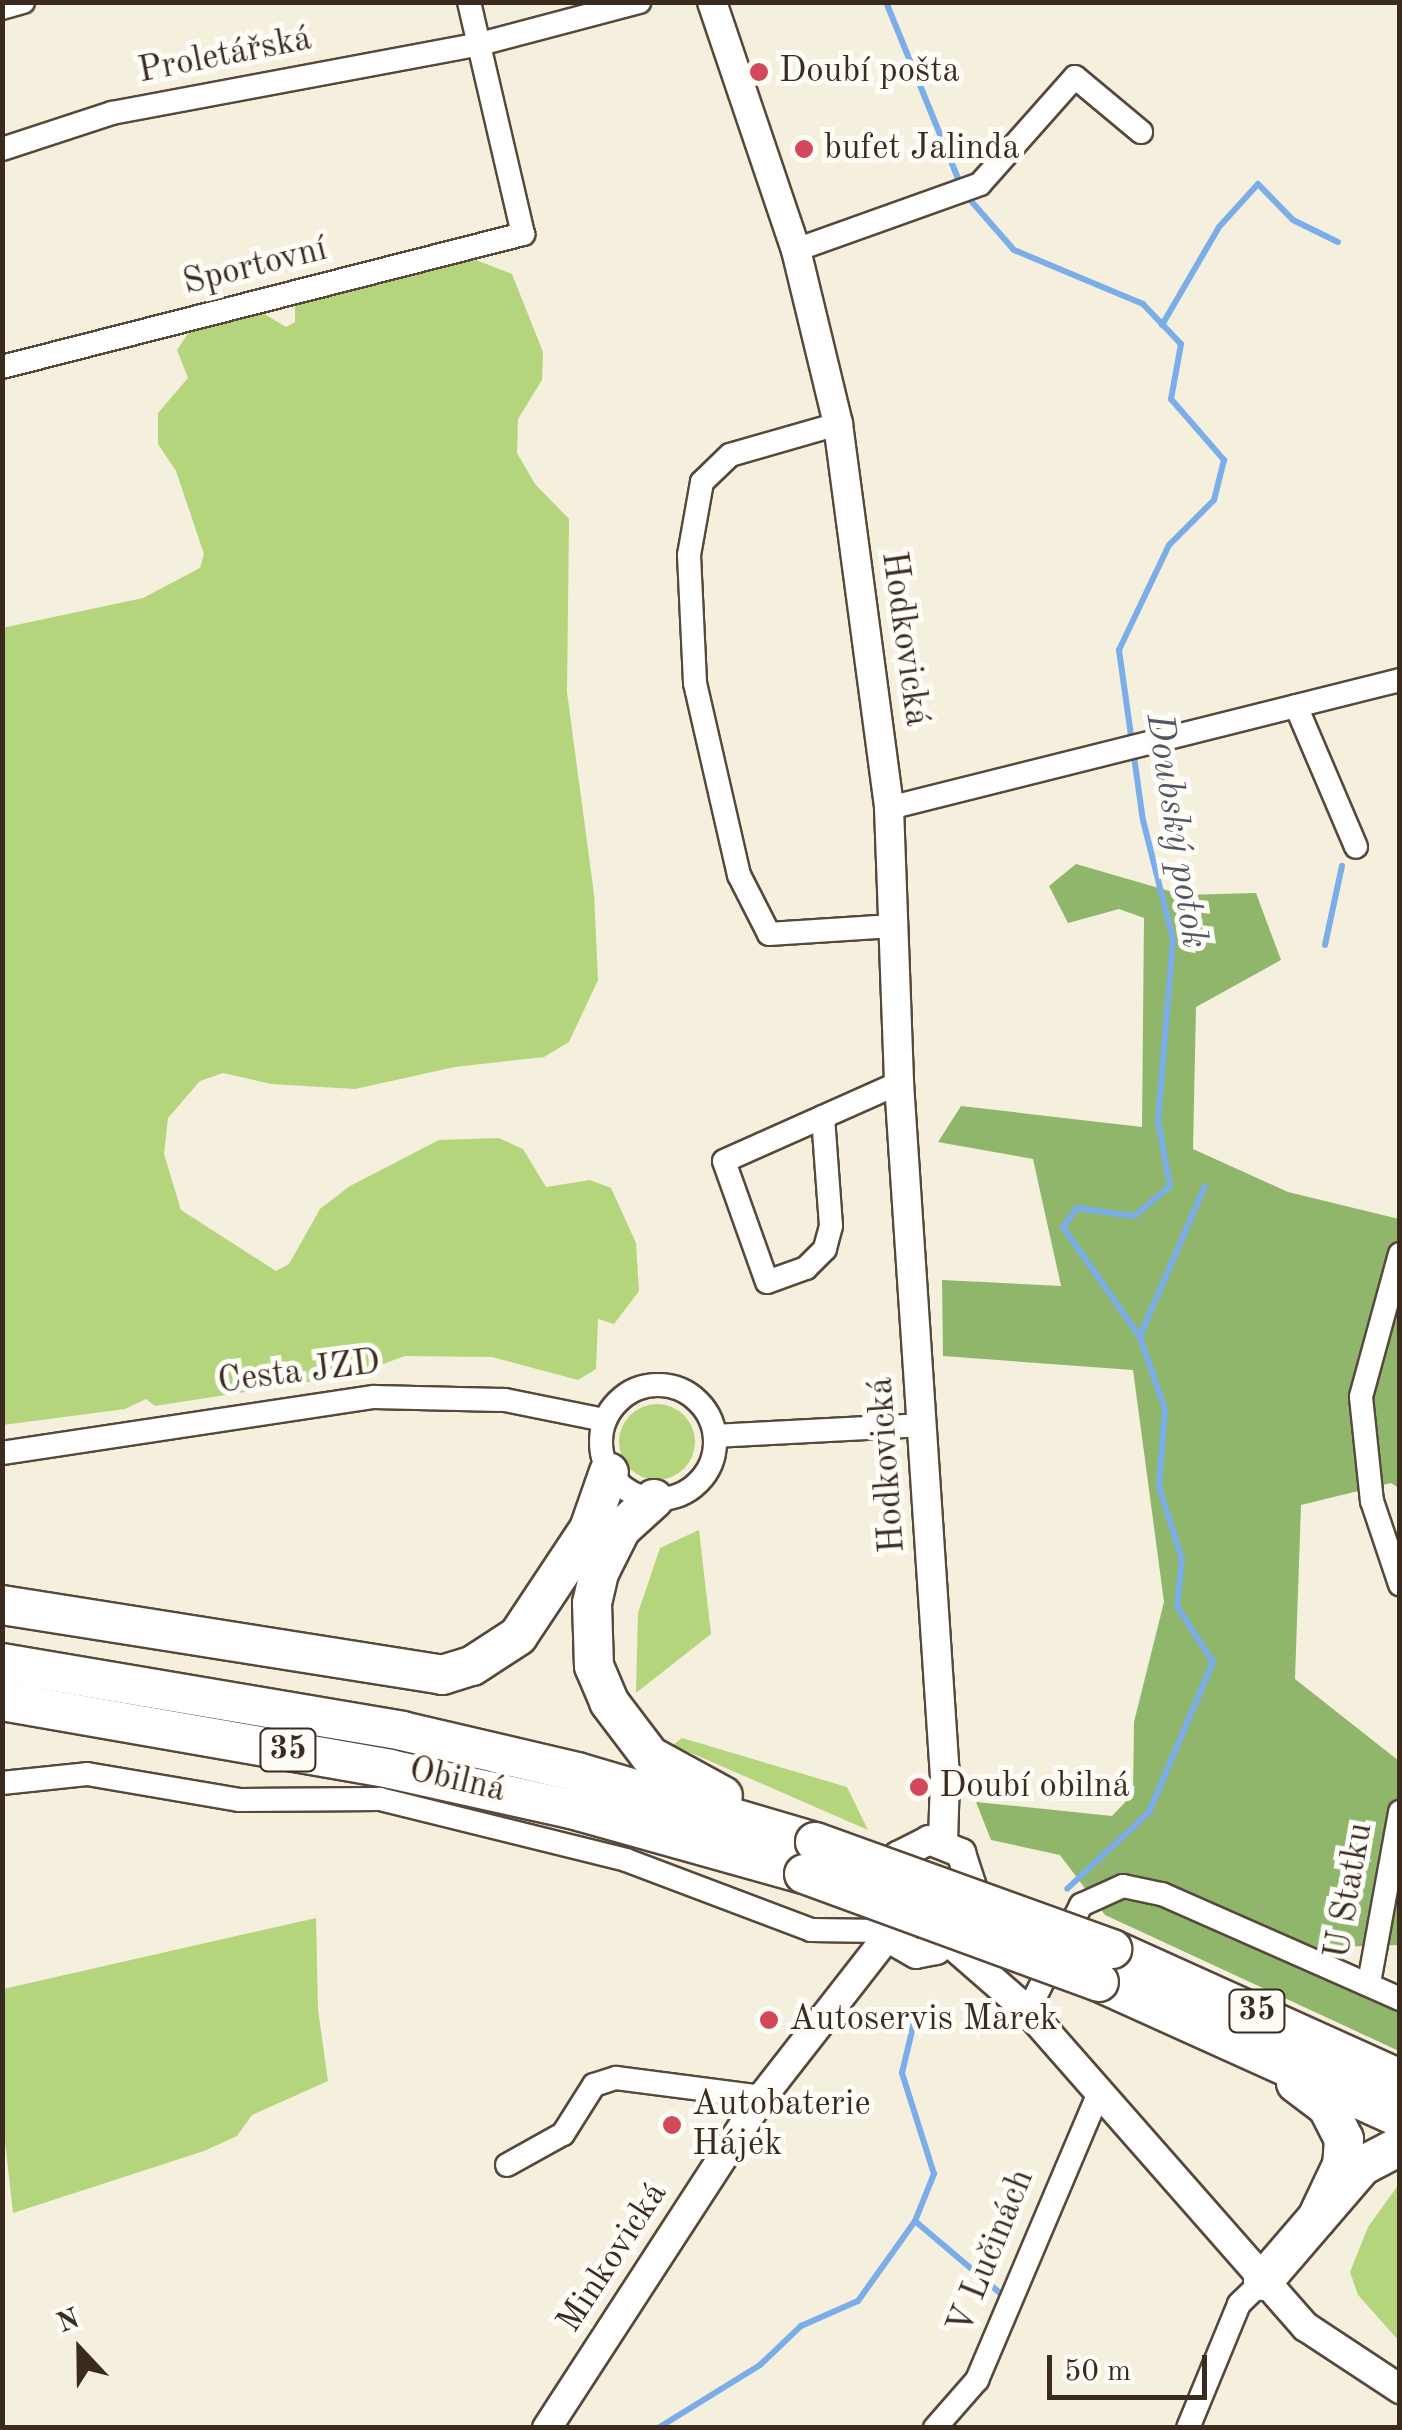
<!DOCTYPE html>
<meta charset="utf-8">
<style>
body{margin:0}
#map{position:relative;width:1402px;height:2430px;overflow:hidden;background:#f5efdd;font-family:"Old Standard TT",serif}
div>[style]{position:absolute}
.green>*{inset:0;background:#b5d57d}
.round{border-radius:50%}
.forest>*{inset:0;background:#90b66c}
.stream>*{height:6px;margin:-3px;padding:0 3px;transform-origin:3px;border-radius:3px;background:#7baee8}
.roads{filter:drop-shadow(2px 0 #57483b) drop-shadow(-2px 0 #57483b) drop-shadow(0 2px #57483b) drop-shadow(0 -2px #57483b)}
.minor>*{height:22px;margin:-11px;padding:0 11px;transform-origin:11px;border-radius:11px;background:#fff}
.minor>.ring{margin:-11px;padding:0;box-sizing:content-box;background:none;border:22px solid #fff;border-radius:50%}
.tertiary>*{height:28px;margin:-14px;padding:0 14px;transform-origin:14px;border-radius:14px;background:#fff}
.trunk>*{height:38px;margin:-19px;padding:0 19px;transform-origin:19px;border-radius:19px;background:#fff}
.bridges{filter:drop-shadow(2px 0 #57483b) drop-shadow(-2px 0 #57483b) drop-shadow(0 2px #57483b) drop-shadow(0 -2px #57483b)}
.trunk-bridge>*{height:38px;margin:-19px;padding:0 19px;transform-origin:19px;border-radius:19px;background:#fff}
.dots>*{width:28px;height:28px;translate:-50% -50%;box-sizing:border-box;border:5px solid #fdfcf7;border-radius:50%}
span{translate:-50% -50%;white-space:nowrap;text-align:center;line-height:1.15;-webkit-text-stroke:10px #fdfcf7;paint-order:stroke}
.shield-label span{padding:2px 8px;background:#fdfcf7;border:2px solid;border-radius:8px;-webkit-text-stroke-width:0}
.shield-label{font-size:32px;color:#3b2a1e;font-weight:700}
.street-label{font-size:35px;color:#3b2a1e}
.poi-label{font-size:35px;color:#3b2a1e}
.left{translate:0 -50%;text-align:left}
.water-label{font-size:38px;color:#515865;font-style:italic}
.frame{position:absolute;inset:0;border:5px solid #3b2a1e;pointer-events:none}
.north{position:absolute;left:30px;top:2300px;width:100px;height:100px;-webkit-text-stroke:8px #fdfcf7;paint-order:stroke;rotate:338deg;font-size:28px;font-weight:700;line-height:40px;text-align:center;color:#3b2a1e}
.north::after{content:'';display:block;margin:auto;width:35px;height:45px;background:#3b2a1e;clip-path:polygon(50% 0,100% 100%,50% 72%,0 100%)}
.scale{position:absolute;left:1047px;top:2355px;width:160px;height:45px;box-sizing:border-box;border:5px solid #3b2a1e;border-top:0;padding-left:12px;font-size:30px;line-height:35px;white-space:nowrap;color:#3b2a1e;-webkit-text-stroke:8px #fdfcf7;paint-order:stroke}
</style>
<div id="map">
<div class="green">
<div style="clip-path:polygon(476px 260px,512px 274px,543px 352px,542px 380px,518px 419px,517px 453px,535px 484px,569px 519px,567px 692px,594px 894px,598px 980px,569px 1042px,544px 1057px,455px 1067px,355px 1089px,271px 1084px,223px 1073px,200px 1081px,168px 1118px,164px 1154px,181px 1210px,276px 1271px,289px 1264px,320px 1209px,350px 1186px,439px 1140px,499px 1138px,523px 1149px,546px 1187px,590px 1180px,611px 1188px,636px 1243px,639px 1291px,614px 1324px,598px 1319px,596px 1369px,578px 1380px,492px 1357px,405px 1356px,353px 1375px,155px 1406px,146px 1399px,125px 1409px,3px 1425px,2px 628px,143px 598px,200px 568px,204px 554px,176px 471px,158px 444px,158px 413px,188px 378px,177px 350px,191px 329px,261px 312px,286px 327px,295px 322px,295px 301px)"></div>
<div class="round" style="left:619px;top:1404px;width:76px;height:76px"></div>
<div style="clip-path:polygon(699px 1530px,711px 1634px,636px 1693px,638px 1613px,660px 1548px)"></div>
<div style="clip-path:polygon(682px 1738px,847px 1787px,868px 1830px,673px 1745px)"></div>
<div style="clip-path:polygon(316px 1918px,318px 2009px,328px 2081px,252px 2115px,237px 2136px,204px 2151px,13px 2213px,2px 2115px,3px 1989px)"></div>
<div style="clip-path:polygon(1399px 2184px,1399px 2341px,1358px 2295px,1350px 2272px,1368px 2227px)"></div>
</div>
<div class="forest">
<div style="clip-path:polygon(1076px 864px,1183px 895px,1256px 893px,1281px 960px,1196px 1007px,1193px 1149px,1288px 1192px,1399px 1219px,1399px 1488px,1391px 1483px,1301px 1505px,1295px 1679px,1399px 1761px,1399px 1945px,1334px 1947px,1367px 1995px,1399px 2007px,1399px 2051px,1105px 1915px,1060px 1855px,991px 1840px,976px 1802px,1112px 1816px,1133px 1794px,1134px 1722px,1164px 1602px,1133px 1370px,943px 1356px,942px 1280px,1061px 1286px,1033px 1159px,938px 1142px,961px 1106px,1142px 1127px,1144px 918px,1119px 909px,1068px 923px,1049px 886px)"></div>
</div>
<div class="stream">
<div style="left:886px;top:2px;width:199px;rotate:67.8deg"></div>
<div style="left:965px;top:194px;width:74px;rotate:48.8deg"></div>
<div style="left:1014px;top:250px;width:140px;rotate:22.7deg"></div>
<div style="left:1143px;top:304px;width:55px;rotate:46.5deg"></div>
<div style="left:1181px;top:344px;width:56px;rotate:100.3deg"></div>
<div style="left:1171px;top:399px;width:81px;rotate:49deg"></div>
<div style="left:1224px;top:460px;width:41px;rotate:104deg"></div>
<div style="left:1214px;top:500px;width:64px;rotate:135deg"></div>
<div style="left:1169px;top:545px;width:116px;rotate:115.5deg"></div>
<div style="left:1119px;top:650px;width:172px;rotate:82deg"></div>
<div style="left:1143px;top:820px;width:123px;rotate:75.9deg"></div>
<div style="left:1173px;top:939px;width:183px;rotate:94.7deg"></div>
<div style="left:1158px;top:1121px;width:66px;rotate:79.5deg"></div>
<div style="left:1170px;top:1186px;width:47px;rotate:140.2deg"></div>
<div style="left:1134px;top:1216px;width:58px;rotate:-172deg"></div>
<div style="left:1077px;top:1208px;width:24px;rotate:126deg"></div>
<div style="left:1063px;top:1227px;width:134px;rotate:55deg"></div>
<div style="left:1140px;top:1337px;width:76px;rotate:70.9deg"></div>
<div style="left:1165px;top:1409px;width:78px;rotate:94.4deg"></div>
<div style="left:1159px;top:1487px;width:76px;rotate:72.3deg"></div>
<div style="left:1182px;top:1559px;width:47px;rotate:96.1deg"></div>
<div style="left:1177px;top:1606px;width:67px;rotate:57.3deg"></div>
<div style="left:1213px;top:1662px;width:163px;rotate:113.1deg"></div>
<div style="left:1149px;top:1812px;width:112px;rotate:136.8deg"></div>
<div style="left:1162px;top:325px;width:113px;rotate:-59.8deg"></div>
<div style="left:1219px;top:227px;width:58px;rotate:-47.8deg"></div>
<div style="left:1258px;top:184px;width:50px;rotate:45.8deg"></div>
<div style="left:1293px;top:220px;width:50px;rotate:26.1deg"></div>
<div style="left:1325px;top:945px;width:81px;rotate:-77.9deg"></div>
<div style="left:1140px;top:1336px;width:163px;rotate:-66.6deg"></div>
<div style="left:915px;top:2221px;width:113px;rotate:40.3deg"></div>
<div style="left:658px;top:2428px;width:120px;rotate:-31.7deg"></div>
<div style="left:760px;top:2365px;width:57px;rotate:-43.6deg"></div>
<div style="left:801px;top:2326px;width:62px;rotate:-23.7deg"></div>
<div style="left:858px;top:2301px;width:98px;rotate:-54.5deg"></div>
<div style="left:915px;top:2221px;width:51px;rotate:-68deg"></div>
<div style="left:934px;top:2174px;width:106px;rotate:-107.6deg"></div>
<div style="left:902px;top:2073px;width:57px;rotate:-76.7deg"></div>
</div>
<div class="roads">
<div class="minor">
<div style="left:2px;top:8px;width:22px;rotate:-16deg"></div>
<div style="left:2px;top:149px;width:116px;rotate:-18.1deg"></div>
<div style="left:112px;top:113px;width:370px;rotate:-10.6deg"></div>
<div style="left:476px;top:45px;width:169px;rotate:-14.8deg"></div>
<div style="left:796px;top:250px;width:195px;rotate:-19.7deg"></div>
<div style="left:980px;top:184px;width:143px;rotate:-48.4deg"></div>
<div style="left:1075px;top:77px;width:86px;rotate:39.8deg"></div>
<div style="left:2px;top:367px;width:538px;rotate:-14.32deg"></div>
<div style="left:523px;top:234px;width:238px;rotate:-103.1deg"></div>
<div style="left:838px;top:424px;width:112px;rotate:164deg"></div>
<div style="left:730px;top:455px;width:39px;rotate:136deg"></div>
<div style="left:702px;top:482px;width:74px;rotate:100.1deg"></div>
<div style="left:689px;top:555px;width:128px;rotate:87.3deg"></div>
<div style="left:695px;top:683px;width:197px;rotate:77.1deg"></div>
<div style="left:739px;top:875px;width:66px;rotate:63deg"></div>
<div style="left:769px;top:934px;width:124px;rotate:-3.7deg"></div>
<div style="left:1296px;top:706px;width:153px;rotate:66.9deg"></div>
<div style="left:889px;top:808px;width:527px;rotate:-14.06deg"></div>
<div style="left:823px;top:1117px;width:109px;rotate:85.8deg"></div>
<div style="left:831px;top:1226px;width:24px;rotate:105deg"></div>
<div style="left:825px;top:1249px;width:27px;rotate:135deg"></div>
<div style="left:806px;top:1268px;width:41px;rotate:160.3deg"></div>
<div style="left:767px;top:1282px;width:128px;rotate:-109.6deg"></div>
<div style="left:724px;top:1161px;width:192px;rotate:-24deg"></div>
<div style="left:1400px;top:1254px;width:148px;rotate:105.3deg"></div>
<div style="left:1361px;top:1397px;width:105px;rotate:84deg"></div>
<div style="left:1372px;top:1501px;width:88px;rotate:71.4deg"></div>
<div class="ring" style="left:601px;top:1385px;width:92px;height:92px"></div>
<div style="left:715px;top:1436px;width:208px;rotate:-3deg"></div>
<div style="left:2px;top:1453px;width:376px;rotate:-8.6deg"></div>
<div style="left:374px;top:1397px;width:131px;rotate:1.3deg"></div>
<div style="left:505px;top:1400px;width:101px;rotate:11.4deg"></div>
<div style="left:2px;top:1783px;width:85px;rotate:-6deg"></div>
<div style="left:87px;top:1774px;width:154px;rotate:9.7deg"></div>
<div style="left:239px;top:1800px;width:141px;rotate:-0.4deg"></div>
<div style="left:380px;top:1799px;width:253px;rotate:13.9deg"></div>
<div style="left:626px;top:1860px;width:198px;rotate:20.7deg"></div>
<div style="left:811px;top:1930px;width:71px;rotate:0.8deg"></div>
<div style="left:1369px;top:1983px;width:174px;rotate:-79.7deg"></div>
<div style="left:1028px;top:2011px;width:119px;rotate:-63.4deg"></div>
<div style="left:1081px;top:1905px;width:46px;rotate:-24.3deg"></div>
<div style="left:1123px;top:1886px;width:40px;rotate:12deg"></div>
<div style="left:1162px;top:1894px;width:260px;rotate:23.8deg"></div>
<div style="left:507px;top:2165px;width:64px;rotate:-29deg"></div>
<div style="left:563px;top:2134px;width:58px;rotate:-57.7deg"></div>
<div style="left:594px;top:2085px;width:23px;rotate:-18deg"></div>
<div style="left:616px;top:2078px;width:147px;rotate:7.4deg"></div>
<div style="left:935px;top:2428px;width:64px;rotate:-48.8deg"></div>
<div style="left:977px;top:2380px;width:312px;rotate:-67deg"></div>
<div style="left:1188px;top:2428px;width:134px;rotate:-67.6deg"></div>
<div style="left:1239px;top:2304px;width:33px;rotate:-44deg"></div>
</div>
<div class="tertiary">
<div style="left:712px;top:2px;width:262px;rotate:71.3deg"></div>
<div style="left:796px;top:250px;width:179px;rotate:76.4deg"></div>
<div style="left:838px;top:424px;width:387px;rotate:82.4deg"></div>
<div style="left:889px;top:808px;width:275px;rotate:87.9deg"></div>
<div style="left:899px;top:1083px;width:697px;rotate:86.21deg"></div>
<div style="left:945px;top:1778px;width:64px;rotate:91.8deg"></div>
<div style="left:929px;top:1840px;width:35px;rotate:22deg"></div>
<div style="left:961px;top:1853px;width:36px;rotate:72deg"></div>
<div style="left:972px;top:1887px;width:52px;rotate:110.2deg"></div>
<div style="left:954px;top:1936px;width:23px;rotate:142deg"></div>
<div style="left:936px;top:1950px;width:20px;rotate:169deg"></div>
<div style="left:916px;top:1954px;width:34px;rotate:-150deg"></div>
<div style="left:887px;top:1937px;width:28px;rotate:-108deg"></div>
<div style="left:878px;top:1910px;width:58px;rotate:-69.7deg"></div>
<div style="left:898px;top:1856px;width:35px;rotate:-27deg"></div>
<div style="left:949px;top:1942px;width:105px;rotate:41.1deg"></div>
<div style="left:1028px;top:2011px;width:421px;rotate:48.7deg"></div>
<div style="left:1306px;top:2327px;width:113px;rotate:33.4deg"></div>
<div style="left:547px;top:2428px;width:395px;rotate:-57deg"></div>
<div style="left:762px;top:2097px;width:203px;rotate:-52deg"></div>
</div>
<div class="trunk">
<div style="left:654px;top:1499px;width:45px;rotate:137.7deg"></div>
<div style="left:621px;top:1529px;width:49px;rotate:116.6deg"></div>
<div style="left:599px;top:1573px;width:31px;rotate:103deg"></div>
<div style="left:592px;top:1603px;width:63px;rotate:88.2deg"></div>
<div style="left:594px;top:1666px;width:39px;rotate:67deg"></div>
<div style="left:609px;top:1702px;width:68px;rotate:52.8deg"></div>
<div style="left:650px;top:1756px;width:83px;rotate:28.7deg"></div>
<div style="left:2px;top:1605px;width:446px;rotate:9deg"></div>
<div style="left:442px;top:1675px;width:31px;rotate:-17deg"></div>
<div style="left:472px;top:1666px;width:55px;rotate:-33.1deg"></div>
<div style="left:518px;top:1636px;width:128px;rotate:-56.4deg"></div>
<div style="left:589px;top:1529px;width:60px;rotate:-70.7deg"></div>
<div style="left:2px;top:1663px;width:406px;rotate:9.6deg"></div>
<div style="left:402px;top:1731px;width:180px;rotate:13.2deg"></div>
<div style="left:577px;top:1772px;width:248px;rotate:16.4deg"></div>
<div style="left:2px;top:1701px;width:394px;rotate:9.9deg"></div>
<div style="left:390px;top:1769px;width:185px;rotate:12.5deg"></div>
<div style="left:571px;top:1809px;width:242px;rotate:15.6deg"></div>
<div style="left:1112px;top:1949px;width:316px;rotate:24.3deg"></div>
<div style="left:1099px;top:1982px;width:330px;rotate:24.3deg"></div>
<div style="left:1296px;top:2083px;width:39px;rotate:37deg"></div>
<div style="left:1327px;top:2106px;width:37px;rotate:63deg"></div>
<div style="left:1344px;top:2139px;width:26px;rotate:94deg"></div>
<div style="left:1342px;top:2165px;width:59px;rotate:115.3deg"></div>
<div style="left:1263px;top:2281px;width:152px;rotate:-49.3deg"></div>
<div style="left:1362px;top:2166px;width:43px;rotate:-27.8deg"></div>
</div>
</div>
<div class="bridges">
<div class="trunk-bridge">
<div style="left:815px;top:1842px;width:316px;rotate:19.8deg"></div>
<div style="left:804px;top:1874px;width:314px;rotate:20.1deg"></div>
</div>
</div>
<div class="dots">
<div style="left:759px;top:72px;background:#d1495b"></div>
<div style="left:804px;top:149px;background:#d1495b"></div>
<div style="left:919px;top:1787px;background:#d1495b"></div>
<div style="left:769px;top:2020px;background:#d1495b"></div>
<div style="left:672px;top:2125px;background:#d1495b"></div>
</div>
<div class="shield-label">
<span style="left:288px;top:1750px">35</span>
<span style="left:1257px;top:2011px">35</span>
</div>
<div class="street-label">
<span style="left:225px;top:56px;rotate:-11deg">Proletářská</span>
<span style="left:255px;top:267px;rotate:-14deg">Sportovní</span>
<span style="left:904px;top:639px;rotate:82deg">Hodkovická</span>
<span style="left:299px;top:1373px;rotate:-7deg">Cesta JZD</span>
<span style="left:888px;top:1465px;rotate:-94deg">Hodkovická</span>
<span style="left:457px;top:1781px;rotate:13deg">Obilná</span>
<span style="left:1350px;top:1891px;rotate:-80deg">U Statku</span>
<span style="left:992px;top:2252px;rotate:-68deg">V Lučinách</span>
<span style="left:613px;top:2258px;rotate:-57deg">Minkovická</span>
</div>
<div class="poi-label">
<span class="left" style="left:779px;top:72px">Doubí pošta</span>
<span class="left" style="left:824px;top:149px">bufet Jalinda</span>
<span class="left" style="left:939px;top:1787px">Doubí obilná</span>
<span class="left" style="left:789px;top:2020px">Autoservis Marek</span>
<span class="left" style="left:692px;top:2125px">Autobaterie<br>Hájek</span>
</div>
<div class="water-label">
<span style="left:1175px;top:831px;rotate:81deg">Doubský potok</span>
</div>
<div class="frame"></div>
<div class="north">N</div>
<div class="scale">50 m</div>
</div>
